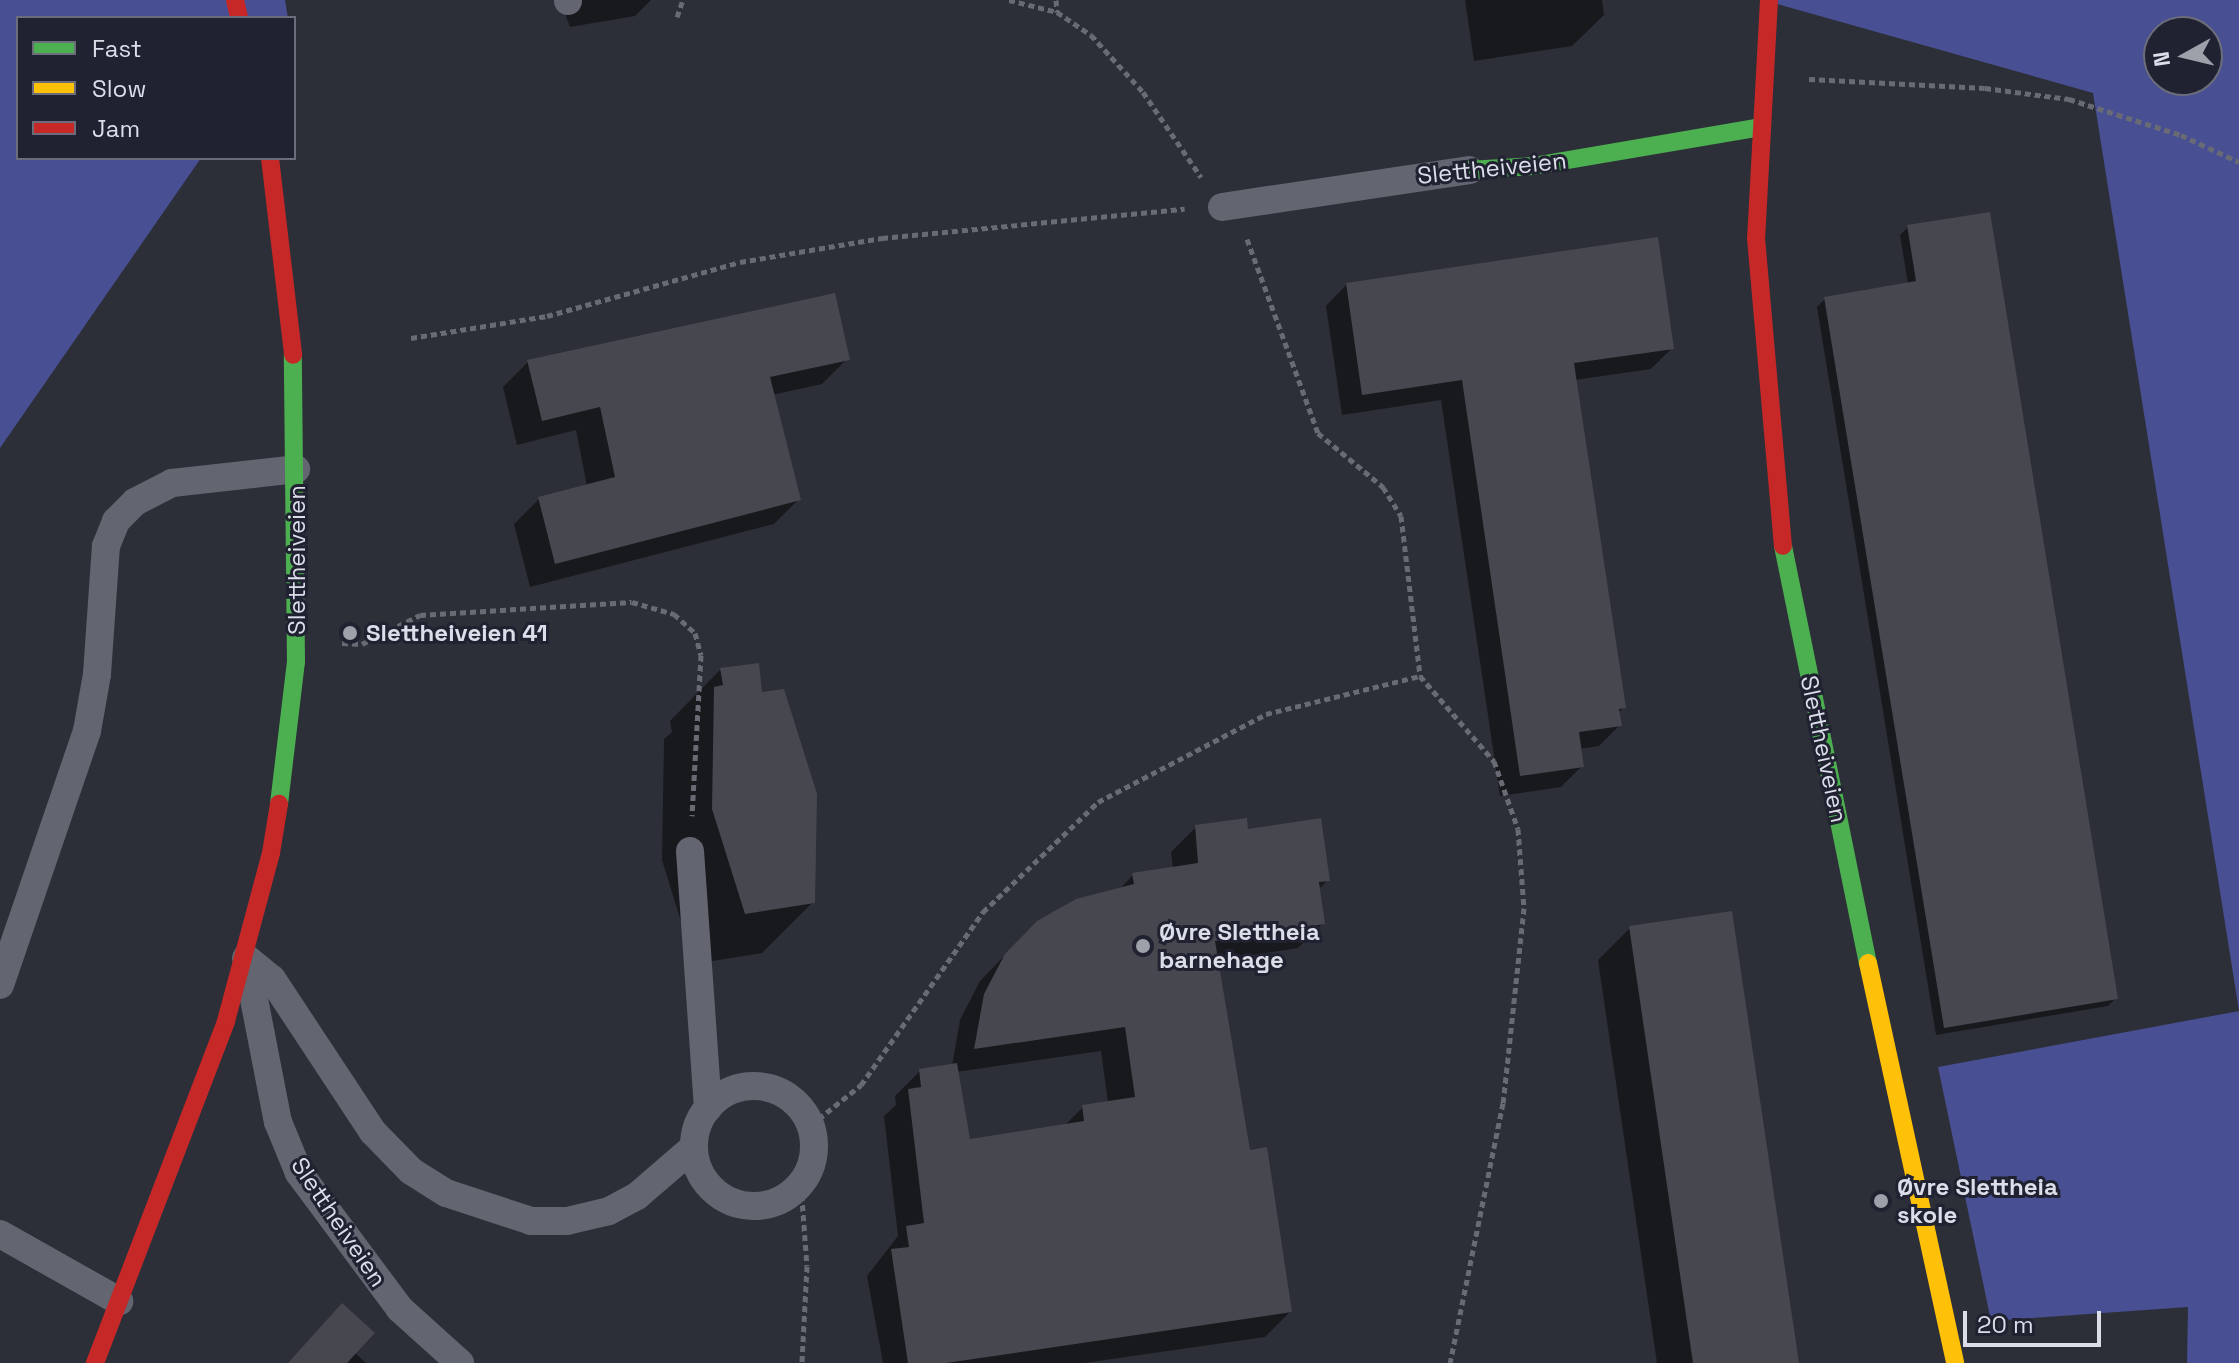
<!DOCTYPE html>
<meta charset="utf-8">
<style>
body{margin:0}
#map{position:relative;width:2239px;height:1363px;overflow:hidden;background:#2d2f38;font-family:"Space Grotesk",sans-serif}
div>[style]{position:absolute}
.forest>*{inset:0;background:#484f92}
.shadow>*{inset:0;background:#0007}
.building>*{inset:0;background:#46474f}
.path>*{height:5px;margin-top:-2.5px;transform-origin:0;background:repeating-linear-gradient(90deg,#696b74 0 6px,transparent 0 10px)}
.lane>*{height:28px;margin:-14px;padding:0 14px;transform-origin:14px;border-radius:14px;background:#636571}
.lane>.ring{margin:-14px;padding:0;box-sizing:content-box;background:none;border:28px solid #636571;border-radius:50%}
.fast>*{height:18px;margin:-9px;padding:0 9px;transform-origin:9px;border-radius:9px;background:#4caf50}
.slow>*{height:18px;margin:-9px;padding:0 9px;transform-origin:9px;border-radius:9px;background:#ffc107}
.jam>*{height:18px;margin:-9px;padding:0 9px;transform-origin:9px;border-radius:9px;background:#c62828}
.dots>*{width:22px;height:22px;translate:-50% -50%;box-sizing:border-box;border:4px solid #202231;border-radius:50%}
span{translate:-50% -50%;white-space:nowrap;text-align:center;line-height:1.15;-webkit-text-stroke:6px #202231;paint-order:stroke}
.street-label{font-size:24px;color:#dbdde8}
.poi-label{font-size:24px;color:#dbdde8;font-weight:700}
.left{translate:0 -50%;text-align:left}
.legend{position:absolute;left:16px;top:16px;width:280px;height:144px;box-sizing:border-box;background:#202231;border:2px solid #6b6d7a;margin:0;padding:10px 14px;list-style:none;font-size:24px;color:#dbdde8}
.legend li{display:flex;align-items:center;gap:16px;height:40px}
.legend b{width:40px;border:2px solid #6b6d7a}
.north{position:absolute;left:2143px;top:16px;width:80px;height:80px;box-sizing:border-box;background:#202231;border:2px solid #6b6d7a;border-radius:50%;rotate:262deg;font-size:22px;font-weight:700;line-height:32px;text-align:center;color:#dbdde8}
.north::after{content:'';display:block;margin:auto;width:28px;height:36px;background:#9ea0aa;clip-path:polygon(50% 0,100% 100%,50% 72%,0 100%)}
.scale{position:absolute;left:1963px;top:1311px;width:138px;height:36px;box-sizing:border-box;border:4px solid #dbdde8;border-top:0;padding-left:10px;font-size:24px;line-height:28px;white-space:nowrap;color:#dbdde8;-webkit-text-stroke:6px #202231;paint-order:stroke}
</style>
<div id="map">
<div class="forest">
<div style="clip-path:polygon(0 0,285px 0,288px 18px,18px 18px,18px 158px,201px 158px,0 448px)"></div>
<div style="clip-path:polygon(evenodd,1763px 0,2239px 0,2239px 1011px,2093px 93px,1763px 0,2159px 32px,2207px 32px,2207px 80px,2159px 80px,2159px 32px)"></div>
<div style="clip-path:polygon(2239px 1011px,2239px 1363px,2187px 1363px,2188px 1307px,1991px 1321px,1938px 1067px)"></div>
</div>
<div class="shadow">
<div style="clip-path:polygon(560px 0,651px 0,635px 16px,570px 27px)"></div>
<div style="clip-path:polygon(1465px 0,1602px 0,1604px 15px,1572px 46px,1474px 61px)"></div>
<div style="clip-path:polygon(1908px 227px,2116px 998px,2108px 1006px,1936px 1035px,1817px 307px,1825px 299px,1908px 284px,1900px 235px)"></div>
<div style="clip-path:polygon(1346px 285px,1672px 348px,1651px 369px,1575px 380px,1623px 708px,1618px 713px,1620px 725px,1599px 746px,1579px 749px,1582px 766px,1561px 787px,1500px 796px,1441px 400px,1342px 415px,1326px 306px)"></div>
<div style="clip-path:polygon(847px 359px,822px 384px,772px 395px,799px 499px,774px 524px,530px 587px,514px 524px,539px 499px,587px 486px,576px 430px,517px 445px,503px 387px,528px 362px)"></div>
<div style="clip-path:polygon(720px 670px,760px 694px,813px 902px,762px 953px,694px 964px,662px 860px,664px 739px,672px 732px,670px 721px)"></div>
<div style="clip-path:polygon(evenodd,1196px 827px,1246px 832px,1328px 880px,1318px 890px,1323px 923px,1298px 948px,1216px 961px,1249px 1152px,1290px 1312px,1265px 1337px,1084px 1363px,883px 1363px,867px 1276px,898px 1236px,884px 1116px,896px 1105px,895px 1096px,920px 1071px,952px 1066px,960px 1020px,980px 981px,1012px 948px,1117px 892px,1133px 875px,1173px 869px,1171px 852px,1196px 827px,1101px 1051px,1108px 1103px,1083px 1107px,1063px 1127px,968px 1141px,956px 1072px,1101px 1051px)"></div>
<div style="clip-path:polygon(1630px 928px,1797px 1363px,1657px 1363px,1598px 960px)"></div>
<div style="clip-path:polygon(354px 1352px,366px 1363px,290px 1363px)"></div>
</div>
<div class="building">
<div style="clip-path:polygon(1990px 212px,2118px 999px,1944px 1028px,1824px 297px,1916px 281px,1907px 225px)"></div>
<div style="clip-path:polygon(1658px 237px,1674px 349px,1574px 363px,1626px 708px,1619px 709px,1622px 726px,1579px 732px,1584px 767px,1520px 776px,1462px 380px,1362px 395px,1346px 283px)"></div>
<div style="clip-path:polygon(835px 293px,850px 360px,770px 377px,801px 500px,555px 564px,538px 497px,615px 477px,600px 407px,542px 421px,527px 360px)"></div>
<div style="clip-path:polygon(759px 663px,762px 692px,784px 689px,817px 794px,815px 903px,745px 914px,712px 809px,714px 687px,723px 685px,720px 668px)"></div>
<div style="clip-path:polygon(1247px 818px,1248px 829px,1321px 818px,1330px 881px,1319px 882px,1325px 924px,1215px 941px,1250px 1150px,1267px 1147px,1292px 1312px,946px 1363px,908px 1363px,891px 1249px,909px 1247px,906px 1226px,924px 1223px,908px 1089px,921px 1087px,919px 1069px,957px 1063px,970px 1139px,1084px 1121px,1082px 1105px,1135px 1097px,1125px 1027px,974px 1049px,984px 994px,1005px 954px,1037px 921px,1076px 899px,1134px 884px,1132px 873px,1198px 863px,1195px 825px)"></div>
<div style="clip-path:polygon(1732px 911px,1799px 1363px,1693px 1363px,1629px 926px)"></div>
<div style="clip-path:polygon(342px 1303px,375px 1333px,347px 1363px,288px 1363px)"></div>
</div>
<div class="path">
<div style="left:1009px;top:0;width:49px;rotate:14deg"></div>
<div style="left:1057px;top:12px;width:41px;rotate:34.1deg"></div>
<div style="left:1091px;top:35px;width:77px;rotate:47.6deg"></div>
<div style="left:1143px;top:92px;width:103px;rotate:55.7deg"></div>
<div style="left:1056px;top:0;width:12px;rotate:85deg"></div>
<div style="left:677px;top:17px;width:18px;rotate:-71deg"></div>
<div style="left:1809px;top:79px;width:176px;rotate:2.9deg"></div>
<div style="left:1985px;top:88px;width:85px;rotate:7.5deg"></div>
<div style="left:2069px;top:99px;width:118px;rotate:17.8deg"></div>
<div style="left:2181px;top:135px;width:64px;rotate:25deg"></div>
<div style="left:1247px;top:239px;width:207px;rotate:69.9deg"></div>
<div style="left:1318px;top:433px;width:85px;rotate:39.7deg"></div>
<div style="left:1383px;top:487px;width:34px;rotate:58deg"></div>
<div style="left:1401px;top:516px;width:161px;rotate:83.2deg"></div>
<div style="left:1420px;top:676px;width:113px;rotate:49deg"></div>
<div style="left:1494px;top:761px;width:72px;rotate:70.6deg"></div>
<div style="left:1518px;top:829px;width:79px;rotate:85.7deg"></div>
<div style="left:1524px;top:908px;width:196px;rotate:96.1deg"></div>
<div style="left:1503px;top:1103px;width:265px;rotate:101.5deg"></div>
<div style="left:411px;top:338px;width:138px;rotate:-9.2deg"></div>
<div style="left:547px;top:316px;width:200px;rotate:-15.6deg"></div>
<div style="left:740px;top:262px;width:144px;rotate:-9.6deg"></div>
<div style="left:882px;top:238px;width:304px;rotate:-5.5deg"></div>
<div style="left:342px;top:643px;width:20px;rotate:3deg"></div>
<div style="left:362px;top:644px;width:65px;rotate:-26.6deg"></div>
<div style="left:420px;top:615px;width:212px;rotate:-3.5deg"></div>
<div style="left:632px;top:602px;width:44px;rotate:15.9deg"></div>
<div style="left:674px;top:614px;width:28px;rotate:42deg"></div>
<div style="left:695px;top:633px;width:23px;rotate:75deg"></div>
<div style="left:701px;top:655px;width:161px;rotate:93.2deg"></div>
<div style="left:811px;top:1125px;width:64px;rotate:-38.7deg"></div>
<div style="left:861px;top:1085px;width:212px;rotate:-54.8deg"></div>
<div style="left:983px;top:912px;width:159px;rotate:-43.7deg"></div>
<div style="left:1098px;top:802px;width:190px;rotate:-27.6deg"></div>
<div style="left:1266px;top:714px;width:159px;rotate:-13.9deg"></div>
<div style="left:801px;top:1185px;width:81px;rotate:85.8deg"></div>
<div style="left:807px;top:1266px;width:97px;rotate:93deg"></div>
</div>
<div class="lane">
<div style="left:568px;top:0;width:1px;rotate:90deg"></div>
<div style="left:1222px;top:207px;width:250px;rotate:-8.5deg"></div>
<div style="left:690px;top:851px;width:258px;rotate:86deg"></div>
<div style="left:246px;top:958px;width:33px;rotate:39deg"></div>
<div style="left:272px;top:979px;width:183px;rotate:56.6deg"></div>
<div style="left:373px;top:1132px;width:54px;rotate:45.7deg"></div>
<div style="left:411px;top:1171px;width:41px;rotate:32.2deg"></div>
<div style="left:446px;top:1193px;width:89px;rotate:18.2deg"></div>
<div style="left:531px;top:1221px;width:36px"></div>
<div style="left:567px;top:1221px;width:43px;rotate:-13.4deg"></div>
<div style="left:609px;top:1211px;width:32px;rotate:-28deg"></div>
<div style="left:637px;top:1196px;width:75px;rotate:-40.7deg"></div>
<div style="left:247px;top:963px;width:162px;rotate:79deg"></div>
<div style="left:278px;top:1122px;width:55px;rotate:67.6deg"></div>
<div style="left:299px;top:1173px;width:169px;rotate:53.4deg"></div>
<div style="left:400px;top:1309px;width:81px;rotate:42deg"></div>
<div style="left:0;top:985px;width:268px;rotate:-71.1deg"></div>
<div style="left:87px;top:731px;width:58px;rotate:-80deg"></div>
<div style="left:97px;top:674px;width:128px;rotate:-86deg"></div>
<div style="left:106px;top:546px;width:27px;rotate:-68deg"></div>
<div style="left:116px;top:521px;width:27px;rotate:-45deg"></div>
<div style="left:135px;top:502px;width:42px;rotate:-27.2deg"></div>
<div style="left:172px;top:483px;width:125px;rotate:-6.4deg"></div>
<div class="ring" style="left:694px;top:1086px;width:92px;height:92px"></div>
<div style="left:0;top:1234px;width:137px;rotate:29.4deg"></div>
</div>
<div class="fast">
<div style="left:1469px;top:170px;width:64px;rotate:-3.6deg"></div>
<div style="left:1533px;top:166px;width:231px;rotate:-9.7deg"></div>
<div style="left:1783px;top:546px;width:426px;rotate:78.5deg"></div>
<div style="left:279px;top:804px;width:143px;rotate:-83.2deg"></div>
<div style="left:296px;top:662px;width:307px;rotate:-90.6deg"></div>
</div>
<div class="slow">
<div style="left:1868px;top:963px;width:409px;rotate:77.7deg"></div>
</div>
<div class="jam">
<div style="left:235px;top:0;width:18px;rotate:77deg"></div>
<div style="left:1769px;top:0;width:238px;rotate:93.1deg"></div>
<div style="left:1756px;top:238px;width:309px;rotate:85deg"></div>
<div style="left:270px;top:158px;width:198px;rotate:83.3deg"></div>
<div style="left:95px;top:1363px;width:366px;rotate:-69deg"></div>
<div style="left:226px;top:1021px;width:174px;rotate:-75deg"></div>
<div style="left:271px;top:853px;width:50px;rotate:-80.7deg"></div>
</div>
<div class="dots">
<div style="left:350px;top:633px;background:#9ea0aa"></div>
<div style="left:1143px;top:946px;background:#9ea0aa"></div>
<div style="left:1881px;top:1201px;background:#9ea0aa"></div>
</div>
<div class="street-label">
<span style="left:1492px;top:168px;rotate:-6deg">Slettheiveien</span>
<span style="left:297px;top:560px;rotate:-90deg">Slettheiveien</span>
<span style="left:1824px;top:749px;rotate:78deg">Slettheiveien</span>
<span style="left:339px;top:1222px;rotate:56deg">Slettheiveien</span>
</div>
<div class="poi-label">
<span class="left" style="left:366px;top:633px">Slettheiveien 41</span>
<span class="left" style="left:1159px;top:946px">Øvre Slettheia<br>barnehage</span>
<span class="left" style="left:1897px;top:1201px">Øvre Slettheia<br>skole</span>
</div>
<ul class="legend">
<li><b style="height:10px;background:#4caf50"></b>Fast</li>
<li><b style="height:10px;background:#ffc107"></b>Slow</li>
<li><b style="height:10px;background:#c62828"></b>Jam</li>
</ul>
<div class="north">N</div>
<div class="scale">20 m</div>
</div>
